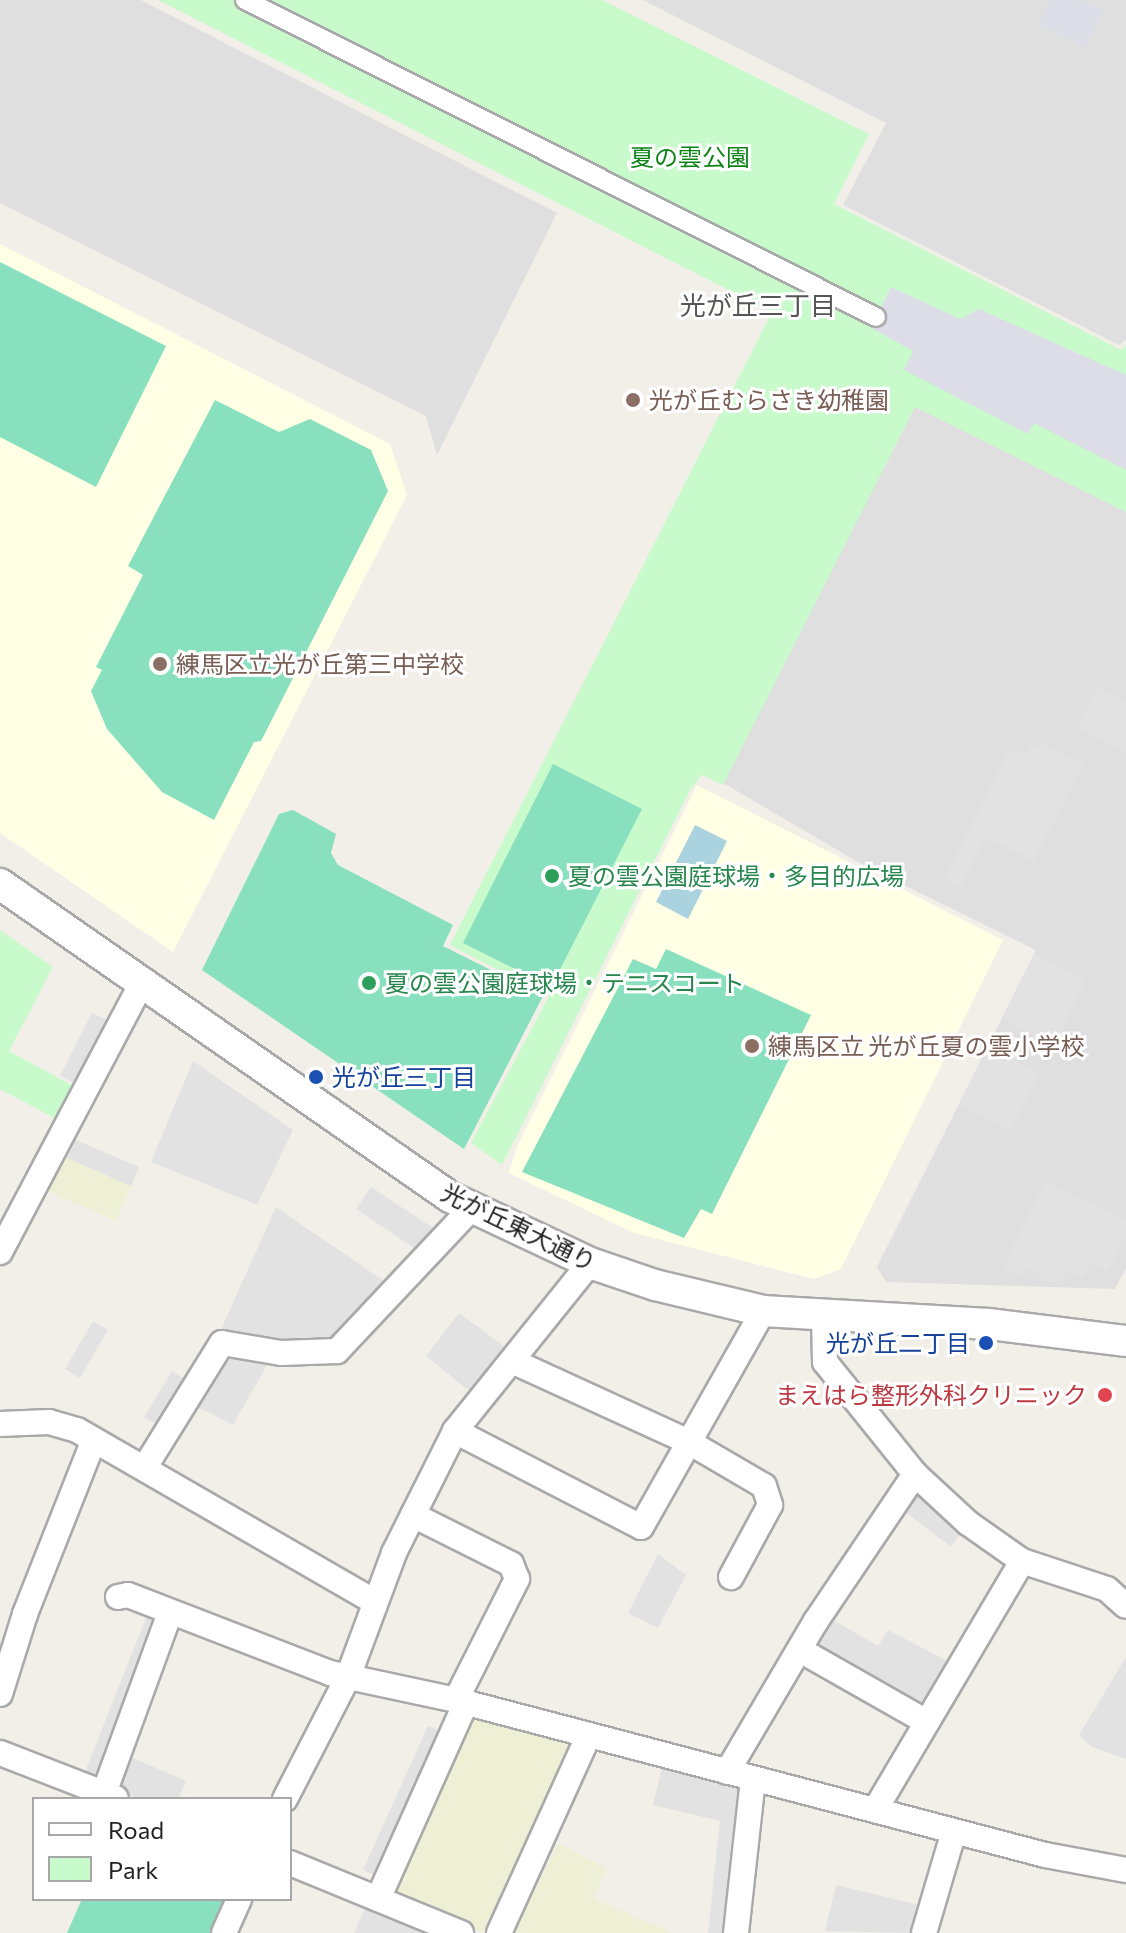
<!DOCTYPE html>
<meta charset="utf-8">
<style>
body{margin:0}
#map{position:relative;width:1126px;height:1933px;overflow:hidden;background:#f2efe9;font-family:Commissioner,"Noto Sans JP",sans-serif}
div>[style]{position:absolute}
.residential>*{inset:0;background:#e0dfdf}
.education>*{inset:0;background:#ffffe5}
.farmland>*{inset:0;background:#eef0d5}
.park>*{inset:0;background:#c8facc}
.pitch>*{inset:0;background:#88e0be}
.parking>*{inset:0;background:#e2e2e2}
.plaza>*{inset:0;background:#dddde8}
.water>*{inset:0;background:#aad3df}
.roads{filter:drop-shadow(2px 0 #a9a9a9) drop-shadow(-2px 0 #a9a9a9) drop-shadow(0 2px #a9a9a9) drop-shadow(0 -2px #a9a9a9)}
.pedestrian>*{height:18px;margin:-9px;padding:0 9px;transform-origin:9px;border-radius:9px;background:#fff}
.minor>*{height:24px;margin:-12px;padding:0 12px;transform-origin:12px;border-radius:12px;background:#fff}
.tertiary>*{height:30px;margin:-15px;padding:0 15px;transform-origin:15px;border-radius:15px;background:#fff}
.dots>*{width:22px;height:22px;translate:-50% -50%;box-sizing:border-box;border:4px solid #fff;border-radius:50%}
span{translate:-50% -50%;white-space:nowrap;text-align:center;line-height:1.15;-webkit-text-stroke:6px #fff;paint-order:stroke}
.park-label{font-size:24px;color:#0c8416}
.education-label{font-size:24px;color:#785e54}
.left{translate:0 -50%;text-align:left}
.leisure-label{font-size:24px;color:#27864d}
.transit-label{font-size:24px;color:#164399}
.right{translate:-100% -50%;text-align:right}
.street-label{font-size:24px;color:#222}
.health-label{font-size:24px;color:#be3a42}
.neighbourhood-label{font-size:26px;color:#555}
.legend{position:absolute;left:32px;top:1797px;width:260px;height:104px;box-sizing:border-box;background:#fff;border:2px solid #a7a7a7;margin:0;padding:10px 14px;list-style:none;font-size:24px;color:#222}
.legend li{display:flex;align-items:center;gap:16px;height:40px}
.legend b{width:40px;border:2px solid #a7a7a7}
</style>
<div id="map">
<div class="residential">
<div style="clip-path:polygon(0 0,141px 0,557px 213px,437px 455px,426px 416px,0 203px)"></div>
<div style="clip-path:polygon(643px 0,1126px 0,1126px 340px,1119px 345px,843px 205px,886px 123px)"></div>
<div style="clip-path:polygon(913px 399px,1126px 503px,1126px 1268px,1115px 1289px,886px 1282px,877px 1267px,1036px 950px,863px 865px,718px 780px)"></div>
</div>
<div class="education">
<div style="clip-path:polygon(0 244px,390px 444px,407px 495px,173px 952px,0 833px)"></div>
<div style="clip-path:polygon(697px 785px,1003px 940px,841px 1269px,814px 1279px,634px 1233px,509px 1173px,518px 1144px)"></div>
</div>
<div class="farmland">
<div style="clip-path:polygon(55px 1153px,131px 1186px,116px 1221px,40px 1188px)"></div>
<div style="clip-path:polygon(479px 1717px,570px 1738px,576px 1752px,494px 1930px,482px 1932px,399px 1900px,395px 1886px,472px 1719px)"></div>
<div style="clip-path:polygon(558px 1843px,606px 1868px,594px 1898px,672px 1933px,514px 1933px)"></div>
</div>
<div class="park">
<div style="clip-path:polygon(158px 0,602px 0,869px 134px,834px 204px,1121px 350px,1126px 345px,1126px 512px,915px 407px,723px 785px,702px 775px,690px 790px,502px 1165px,471px 1143px,549px 996px,450px 945px,772px 312px)"></div>
<div style="clip-path:polygon(0 930px,53px 967px,9px 1051px,75px 1087px,58px 1120px,0 1089px)"></div>
</div>
<div class="pitch">
<div style="clip-path:polygon(0 262px,166px 346px,96px 487px,0 437px)"></div>
<div style="clip-path:polygon(215px 400px,279px 432px,310px 419px,371px 450px,388px 491px,261px 741px,254px 742px,214px 820px,162px 792px,107px 729px,91px 691px,102px 670px,96px 667px,143px 575px,128px 566px)"></div>
<div style="clip-path:polygon(553px 764px,642px 809px,551px 987px,463px 943px)"></div>
<div style="clip-path:polygon(293px 810px,336px 834px,331px 853px,338px 865px,453px 925px,443px 946px,543px 996px,464px 1149px,202px 970px,279px 814px)"></div>
<div style="clip-path:polygon(666px 949px,811px 1015px,712px 1214px,701px 1209px,684px 1238px,522px 1172px,633px 959px,656px 969px)"></div>
<div style="clip-path:polygon(82px 1899px,228px 1899px,213px 1933px,67px 1933px)"></div>
</div>
<div class="parking">
<div style="clip-path:polygon(1097px 688px,1126px 702px,1126px 753px,1077px 728px)"></div>
<div style="clip-path:polygon(1042px 743px,1084px 764px,1034px 861px,986px 837px,960px 888px,944px 879px,1010px 749px,1024px 755px,1030px 744px,1039px 748px)"></div>
<div style="clip-path:polygon(1034px 954px,1086px 980px,1054px 1046px,1002px 1019px)"></div>
<div style="clip-path:polygon(92px 1013px,109px 1021px,76px 1084px,60px 1076px)"></div>
<div style="clip-path:polygon(988px 1047px,1040px 1073px,1010px 1131px,959px 1105px)"></div>
<div style="clip-path:polygon(193px 1061px,293px 1130px,257px 1205px,151px 1162px)"></div>
<div style="clip-path:polygon(76px 1140px,139px 1167px,131px 1186px,67px 1158px)"></div>
<div style="clip-path:polygon(1045px 1181px,1126px 1220px,1126px 1233px,1108px 1271px,1090px 1263px,1083px 1278px,1067px 1271px,1061px 1282px,1040px 1281px,1042px 1276px,1026px 1268px,1021px 1277px,1003px 1269px)"></div>
<div style="clip-path:polygon(371px 1187px,442px 1234px,417px 1250px,356px 1209px)"></div>
<div style="clip-path:polygon(276px 1207px,394px 1288px,326px 1349px,218px 1336px)"></div>
<div style="clip-path:polygon(459px 1313px,508px 1349px,474px 1388px,467px 1389px,426px 1356px)"></div>
<div style="clip-path:polygon(93px 1321px,108px 1330px,80px 1378px,65px 1369px)"></div>
<div style="clip-path:polygon(223px 1353px,271px 1358px,233px 1425px,196px 1406px)"></div>
<div style="clip-path:polygon(172px 1371px,186px 1380px,158px 1425px,144px 1417px)"></div>
<div style="clip-path:polygon(913px 1491px,922px 1491px,964px 1529px,951px 1547px,900px 1508px)"></div>
<div style="clip-path:polygon(658px 1554px,686px 1575px,658px 1628px,628px 1613px)"></div>
<div style="clip-path:polygon(148px 1613px,159px 1627px,101px 1776px,90px 1781px,83px 1777px)"></div>
<div style="clip-path:polygon(832px 1619px,878px 1646px,888px 1630px,953px 1664px,927px 1704px,916px 1707px,821px 1653px,818px 1644px)"></div>
<div style="clip-path:polygon(1126px 1657px,1126px 1759px,1092px 1747px,1079px 1735px)"></div>
<div style="clip-path:polygon(428px 1726px,443px 1732px,378px 1877px,363px 1870px)"></div>
<div style="clip-path:polygon(128px 1756px,186px 1781px,178px 1799px,138px 1799px,124px 1793px,119px 1782px)"></div>
<div style="clip-path:polygon(663px 1764px,738px 1785px,743px 1795px,727px 1933px,708px 1933px,720px 1821px,653px 1805px)"></div>
<div style="clip-path:polygon(836px 1885px,919px 1905px,912px 1933px,825px 1931px)"></div>
<div style="clip-path:polygon(367px 1904px,397px 1922px,424px 1933px,354px 1933px)"></div>
</div>
<div class="plaza">
<div style="clip-path:polygon(1050px 0,1081px 0,1103px 11px,1085px 47px,1039px 24px)"></div>
<div style="clip-path:polygon(891px 287px,960px 319px,979px 309px,1126px 375px,1126px 470px,1034px 423px,1028px 434px,904px 370px,913px 351px,871px 328px)"></div>
</div>
<div class="water">
<div style="clip-path:polygon(695px 825px,727px 841px,688px 919px,656px 902px)"></div>
</div>
<div class="roads">
<div class="pedestrian">
<div style="left:245px;top:0;width:706px;rotate:26.67deg"></div>
</div>
<div class="minor">
<div style="left:0;top:1252px;width:304px;rotate:-62.2deg"></div>
<div style="left:824px;top:1315px;width:47px;rotate:88.8deg"></div>
<div style="left:825px;top:1362px;width:144px;rotate:51.2deg"></div>
<div style="left:915px;top:1474px;width:72px;rotate:42.8deg"></div>
<div style="left:968px;top:1523px;width:66px;rotate:35.1deg"></div>
<div style="left:1022px;top:1561px;width:89px;rotate:18.2deg"></div>
<div style="left:1107px;top:1589px;width:25px;rotate:42deg"></div>
<div style="left:512px;top:1361px;width:192px;rotate:24.6deg"></div>
<div style="left:687px;top:1441px;width:89px;rotate:30.3deg"></div>
<div style="left:764px;top:1486px;width:20px;rotate:72deg"></div>
<div style="left:770px;top:1505px;width:82px;rotate:118.4deg"></div>
<div style="left:0;top:1424px;width:49px;rotate:-2.3deg"></div>
<div style="left:49px;top:1422px;width:29px;rotate:16deg"></div>
<div style="left:77px;top:1430px;width:344px;rotate:30deg"></div>
<div style="left:455px;top:1431px;width:209px;rotate:27.3deg"></div>
<div style="left:641px;top:1527px;width:248px;rotate:-60.5deg"></div>
<div style="left:145px;top:1467px;width:146px;rotate:-58.2deg"></div>
<div style="left:222px;top:1343px;width:60px;rotate:9.6deg"></div>
<div style="left:281px;top:1353px;width:56px;rotate:-2deg"></div>
<div style="left:337px;top:1351px;width:195px;rotate:-46.7deg"></div>
<div style="left:413px;top:1515px;width:110px;rotate:26.6deg"></div>
<div style="left:511px;top:1564px;width:16px;rotate:68deg"></div>
<div style="left:517px;top:1579px;width:136px;rotate:116.8deg"></div>
<div style="left:118px;top:1597px;width:10px;rotate:-11deg"></div>
<div style="left:128px;top:1595px;width:217px;rotate:21.1deg"></div>
<div style="left:330px;top:1673px;width:129px;rotate:12.1deg"></div>
<div style="left:456px;top:1700px;width:609px;rotate:14.74deg"></div>
<div style="left:1045px;top:1855px;width:82px;rotate:10.5deg"></div>
<div style="left:800px;top:1650px;width:146px;rotate:29.6deg"></div>
<div style="left:0;top:1694px;width:84px;rotate:-72.6deg"></div>
<div style="left:25px;top:1614px;width:187px;rotate:-68.4deg"></div>
<div style="left:0;top:1753px;width:124px;rotate:21.2deg"></div>
<div style="left:727px;top:1772px;width:175px;rotate:-59.5deg"></div>
<div style="left:816px;top:1621px;width:177px;rotate:-56deg"></div>
<div style="left:104px;top:1793px;width:192px;rotate:-69.9deg"></div>
<div style="left:285px;top:1799px;width:137px;rotate:-62.7deg"></div>
<div style="left:348px;top:1677px;width:132px;rotate:-69.6deg"></div>
<div style="left:394px;top:1553px;width:136px;rotate:-63.4deg"></div>
<div style="left:455px;top:1431px;width:216px;rotate:-51.2deg"></div>
<div style="left:875px;top:1810px;width:289px;rotate:-59.4deg"></div>
<div style="left:290px;top:1863px;width:185px;rotate:22.3deg"></div>
<div style="left:378px;top:1899px;width:216px;rotate:-65.9deg"></div>
<div style="left:224px;top:1933px;width:37px;rotate:-66deg"></div>
<div style="left:499px;top:1933px;width:217px;rotate:-65.6deg"></div>
<div style="left:736px;top:1933px;width:154px;rotate:-83.7deg"></div>
<div style="left:924px;top:1933px;width:106px;rotate:-73.6deg"></div>
</div>
<div class="tertiary">
<div style="left:0;top:884px;width:548px;rotate:34.82deg"></div>
<div style="left:450px;top:1197px;width:155px;rotate:25.2deg"></div>
<div style="left:590px;top:1263px;width:69px;rotate:18.7deg"></div>
<div style="left:655px;top:1285px;width:111px;rotate:13.5deg"></div>
<div style="left:763px;top:1311px;width:226px;rotate:3.3deg"></div>
<div style="left:989px;top:1324px;width:138px;rotate:7.1deg"></div>
</div>
</div>
<div class="dots">
<div style="left:633px;top:400px;background:#8d6e63"></div>
<div style="left:160px;top:664px;background:#8d6e63"></div>
<div style="left:552px;top:876px;background:#2e9e5b"></div>
<div style="left:369px;top:983px;background:#2e9e5b"></div>
<div style="left:752px;top:1046px;background:#8d6e63"></div>
<div style="left:316px;top:1077px;background:#1a4fb4"></div>
<div style="left:986px;top:1343px;background:#1a4fb4"></div>
<div style="left:1105px;top:1395px;background:#e0444e"></div>
</div>
<div class="park-label">
<span style="left:690px;top:157px">夏の雲公園</span>
</div>
<div class="education-label">
<span class="left" style="left:649px;top:400px">光が丘むらさき幼稚園</span>
<span class="left" style="left:176px;top:664px">練馬区立光が丘第三中学校</span>
<span class="left" style="left:768px;top:1046px">練馬区立 光が丘夏の雲小学校</span>
</div>
<div class="leisure-label">
<span class="left" style="left:568px;top:876px">夏の雲公園庭球場・多目的広場</span>
<span class="left" style="left:385px;top:983px">夏の雲公園庭球場・テニスコート</span>
</div>
<div class="transit-label">
<span class="left" style="left:332px;top:1077px">光が丘三丁目</span>
<span class="right" style="left:970px;top:1343px">光が丘二丁目</span>
</div>
<div class="street-label">
<span style="left:519px;top:1227px;rotate:26deg">光が丘東大通り</span>
</div>
<div class="health-label">
<span class="right" style="left:1087px;top:1395px">まえはら整形外科クリニック</span>
</div>
<div class="neighbourhood-label">
<span style="left:758px;top:305px">光が丘三丁目</span>
</div>
<ul class="legend">
<li><b style="height:10px;background:#fff"></b>Road</li>
<li><b style="height:22px;background:#c8facc"></b>Park</li>
</ul>
</div>
